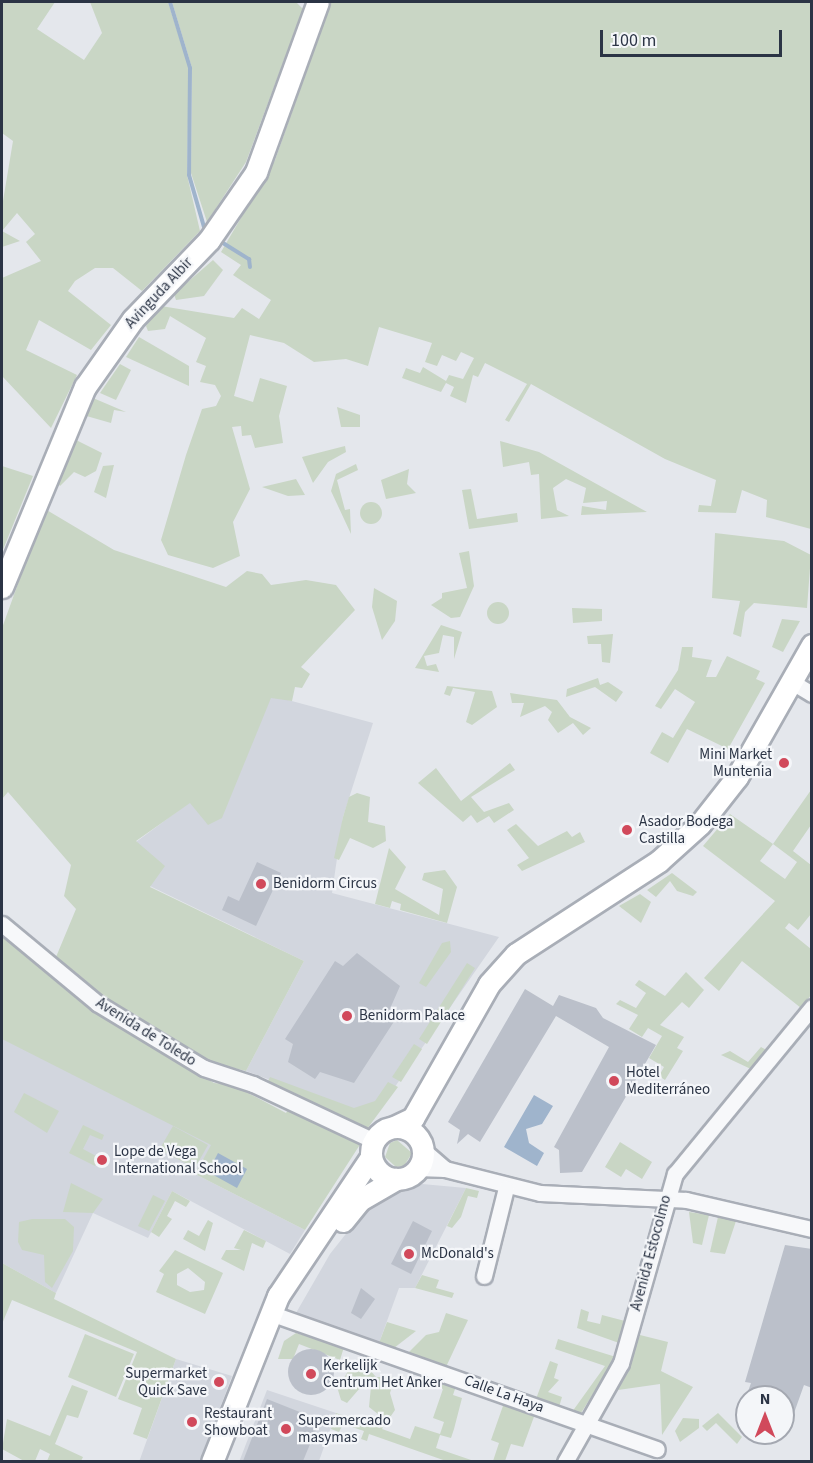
<!DOCTYPE html>
<meta charset="utf-8">
<style>
body{margin:0}
#map{position:relative;width:813px;height:1463px;overflow:hidden;background:#e4e7ec;font-family:"Source Sans 3",sans-serif}
div>[style]{position:absolute}
.built>*{inset:0;background:#d2d6de}
.green>*{inset:0;background:#c9d6c5}
.round{border-radius:50%}
.water>*{inset:0;background:#9fb4cc}
.stream>*{height:4px;margin:-2px;padding:0 2px;transform-origin:2px;border-radius:2px;background:#9fb4cc}
.building>*{inset:0;background:#bbc0ca}
.roads{filter:drop-shadow(2px 0 #a9aeb7) drop-shadow(-2px 0 #a9aeb7) drop-shadow(0 2px #a9aeb7) drop-shadow(0 -2px #a9aeb7)}
.street>*{height:15px;margin:-7.5px;padding:0 7.5px;transform-origin:7.5px;border-radius:7.5px;background:#f7f8fa}
.secondary>*{height:21px;margin:-10.5px;padding:0 10.5px;transform-origin:10.5px;border-radius:10.5px;background:#fff}
.secondary>.ring{margin:-10.5px;padding:0;box-sizing:content-box;background:none;border:21px solid #fff;border-radius:50%}
.dots>*{width:16px;height:16px;translate:-50% -50%;box-sizing:border-box;border:3px solid #f4f6f9;border-radius:50%}
span{translate:-50% -50%;white-space:nowrap;text-align:center;line-height:1.15;-webkit-text-stroke:4.5px #f4f6f9;paint-order:stroke}
.street-label{font-size:15px;color:#2b3445}
.poi-label{font-size:15px;color:#2b3445}
.right{translate:-100% -50%;text-align:right}
.left{translate:0 -50%;text-align:left}
.frame{position:absolute;inset:0;border:3px solid #2b3445;pointer-events:none}
.north{position:absolute;left:735px;top:1385px;width:60px;height:60px;box-sizing:border-box;background:#f4f6f9;border:2px solid #a4a8b1;border-radius:50%;rotate:0deg;font-size:16px;font-weight:700;line-height:24px;text-align:center;color:#2b3445}
.north::after{content:'';display:block;margin:auto;width:21px;height:27px;background:#d1495b;clip-path:polygon(50% 0,100% 100%,50% 72%,0 100%)}
.scale{position:absolute;left:600px;top:30px;width:182px;height:27px;box-sizing:border-box;border:3px solid #2b3445;border-top:0;padding-left:8px;font-size:18px;line-height:21px;white-space:nowrap;color:#2b3445;-webkit-text-stroke:4px #f4f6f9;paint-order:stroke}
</style>
<div id="map">
<div class="built">
<div style="clip-path:polygon(277px 697px,373px 723px,343px 817px,332px 893px,499px 937px,374px 1117px,246px 1071px,304px 961px,150px 886px,136px 842px,190px 802px,200px 813px,251px 700px)"></div>
<div style="clip-path:polygon(2px 1025px,4px 1035px,212px 1145px,195px 1174px,305px 1230px,290px 1254px,172px 1191px,148px 1238px,93px 1213px,56px 1293px,2px 1263px)"></div>
<div style="clip-path:polygon(411px 1183px,466px 1188px,415px 1288px,399px 1288px,379px 1343px,296px 1313px,330px 1254px,364px 1211px)"></div>
<div style="clip-path:polygon(176px 1359px,232px 1376px,200px 1461px,139px 1462px)"></div>
<div style="clip-path:polygon(267px 1390px,336px 1413px,319px 1461px,239px 1462px)"></div>
</div>
<div class="green">
<div style="clip-path:polygon(2px 2px,55px 2px,37px 29px,84px 60px,102px 33px,90px 2px,168px 2px,189px 68px,187px 175px,200px 231px,142px 291px,113px 268px,95px 268px,75px 281px,68px 291px,111px 325px,91px 350px,39px 320px,26px 350px,77px 375px,51px 428px,2px 376px,2px 278px,41px 261px,26px 242px,35px 234px,17px 213px,2px 231px,20px 241px,2px 247px,2px 207px,13px 141px,2px 133px)"></div>
<div style="clip-path:polygon(172px 2px,296px 2px,303px 9px,246px 162px,207px 222px,191px 173px,192px 68px)"></div>
<div style="clip-path:polygon(331px 2px,811px 2px,811px 529px,766px 517px,767px 500px,742px 490px,736px 513px,698px 512px,699px 505px,711px 506px,716px 480px,665px 459px,531px 384px,509px 422px,505px 420px,527px 384px,485px 363px,478px 377px,473px 375px,466px 403px,450px 396px,454px 387px,446px 383px,441px 392px,402px 378px,406px 368px,420px 373px,423px 367px,446px 381px,449px 375px,463px 379px,474px 358px,461px 352px,456px 361px,442px 355px,437px 366px,425px 362px,432px 343px,379px 327px,368px 366px,346px 359px,314px 362px,284px 343px,250px 335px,234px 396px,253px 402px,260px 378px,287px 386px,279px 416px,283px 443px,255px 448px,251px 435px,242px 436px,241px 426px,232px 427px,250px 489px,233px 522px,240px 556px,213px 568px,168px 555px,161px 540px,186px 455px,202px 409px,216px 406px,221px 396px,215px 385px,200px 382px,206px 366px,196px 362px,206px 338px,170px 316px,165px 329px,148px 331px,146px 326px,161px 306px,234px 318px,242px 308px,259px 319px,271px 300px,233px 275px,241px 265px,221px 252px,275px 160px)"></div>
<div style="clip-path:polygon(213px 260px,223px 270px,204px 296px,176px 300px,174px 294px)"></div>
<div style="clip-path:polygon(139px 337px,189px 366px,189px 386px,126px 357px)"></div>
<div style="clip-path:polygon(120px 364px,131px 370px,116px 400px,100px 393px)"></div>
<div style="clip-path:polygon(93px 398px,126px 412px,114px 410px,111px 423px,83px 415px)"></div>
<div style="clip-path:polygon(337px 407px,360px 415px,360px 427px,341px 427px)"></div>
<div style="clip-path:polygon(74px 439px,102px 453px,96px 471px,85px 477px,74px 472px,60px 486px,56px 481px)"></div>
<div style="clip-path:polygon(500px 441px,539px 452px,647px 512px,581px 515px,582px 506px,606px 510px,607px 501px,583px 503px,586px 488px,566px 479px,553px 488px,557px 510px,569px 516px,541px 519px,539px 474px,531px 475px,529px 462px,503px 467px)"></div>
<div style="clip-path:polygon(345px 446px,346px 452px,328px 462px,313px 483px,302px 457px)"></div>
<div style="clip-path:polygon(356px 464px,358px 470px,337px 480px,345px 510px,350px 509px,351px 534px,331px 491px,336px 474px)"></div>
<div style="clip-path:polygon(114px 465px,106px 498px,94px 492px,103px 466px)"></div>
<div style="clip-path:polygon(2px 466px,33px 476px,2px 552px)"></div>
<div style="clip-path:polygon(409px 469px,407px 484px,416px 493px,386px 499px,381px 480px)"></div>
<div style="clip-path:polygon(296px 479px,305px 495px,288px 496px,262px 487px)"></div>
<div style="clip-path:polygon(471px 489px,477px 519px,517px 513px,518px 522px,469px 529px,462px 490px)"></div>
<div class="round" style="left:360px;top:502px;width:22px;height:22px"></div>
<div style="clip-path:polygon(45px 509px,114px 550px,226px 587px,247px 571px,262px 574px,271px 585px,306px 580px,336px 585px,355px 610px,301px 667px,310px 674px,302px 688px,295px 687px,292px 701px,271px 698px,222px 818px,208px 825px,190px 803px,136px 841px,165px 866px,150px 887px,304px 961px,246px 1071px,205px 1061px,111px 1007px,56px 957px,76px 909px,64px 896px,71px 865px,8px 792px,2px 799px,2px 628px)"></div>
<div style="clip-path:polygon(715px 533px,784px 541px,811px 555px,807px 608px,754px 603px,745px 612px,741px 637px,733px 634px,740px 601px,712px 598px)"></div>
<div style="clip-path:polygon(469px 551px,474px 586px,460px 617px,451px 618px,431px 605px,442px 598px,442px 593px,467px 588px,459px 553px)"></div>
<div style="clip-path:polygon(374px 588px,397px 601px,395px 621px,382px 640px,372px 607px)"></div>
<div class="round" style="left:487px;top:602px;width:22px;height:22px"></div>
<div style="clip-path:polygon(572px 608px,602px 609px,602px 621px,573px 623px)"></div>
<div style="clip-path:polygon(782px 619px,800px 621px,783px 652px,772px 647px)"></div>
<div style="clip-path:polygon(441px 625px,462px 632px,454px 659px,454px 637px,443px 635px,439px 653px,424px 656px,427px 666px,436px 664px,439px 672px,415px 668px)"></div>
<div style="clip-path:polygon(613px 634px,610px 663px,602px 662px,601px 644px,588px 644px,587px 636px)"></div>
<div style="clip-path:polygon(682px 647px,693px 647px,692px 657px,712px 660px,706px 677px,716px 677px,727px 656px,760px 671px,756px 679px,765px 683px,728px 749px,687px 729px,668px 763px,650px 753px,662px 732px,673px 738px,695px 702px,675px 689px,661px 709px,655px 706px,678px 670px)"></div>
<div style="clip-path:polygon(598px 678px,600px 685px,608px 682px,623px 692px,616px 702px,595px 687px,566px 697px,567px 689px)"></div>
<div style="clip-path:polygon(447px 686px,492px 691px,497px 707px,472px 725px,466px 722px,475px 692px,453px 688px,450px 696px,444px 694px)"></div>
<div style="clip-path:polygon(510px 693px,557px 700px,570px 717px,591px 728px,583px 735px,573px 723px,558px 733px,548px 720px,552px 712px,545px 706px,520px 717px,524px 703px,512px 703px)"></div>
<div style="clip-path:polygon(510px 763px,515px 770px,471px 797px,484px 812px,509px 803px,514px 810px,494px 823px,489px 816px,477px 823px,471px 815px,463px 822px,418px 783px,436px 768px,461px 801px)"></div>
<div style="clip-path:polygon(evenodd,811px 790px,811px 825px,793px 851px,811px 865px,811px 914px,798px 930px,789px 923px,785px 928px,811px 949px,811px 995px,801px 1008px,742px 961px,719px 991px,704px 978px,775px 901px,703px 846px,730px 814px,773px 844px,811px 790px,773px 844px,797px 862px,785px 879px,760px 861px,773px 844px)"></div>
<div style="clip-path:polygon(357px 793px,370px 797px,368px 822px,385px 826px,386px 841px,373px 848px,350px 838px,339px 860px,334px 858px,343px 817px,349px 797px)"></div>
<div style="clip-path:polygon(516px 824px,538px 846px,567px 831px,572px 837px,580px 832px,585px 842px,522px 871px,517px 865px,529px 858px,507px 830px)"></div>
<div style="clip-path:polygon(389px 848px,406px 867px,395px 889px,439px 915px,443px 889px,422px 880px,424px 873px,445px 870px,457px 887px,447px 923px,400px 910px,401px 904px,392px 901px,390px 908px,375px 904px)"></div>
<div style="clip-path:polygon(672px 873px,697px 892px,693px 896px,677px 891px,670px 881px,656px 897px,647px 890px)"></div>
<div style="clip-path:polygon(640px 894px,651px 902px,641px 923px,619px 906px)"></div>
<div style="clip-path:polygon(2px 934px,108px 1019px,214px 1083px,233px 1085px,286px 1113px,290px 1107px,361px 1143px,305px 1230px,195px 1174px,211px 1145px,2px 1039px)"></div>
<div style="clip-path:polygon(450px 941px,451px 952px,426px 987px,419px 983px,442px 943px)"></div>
<div style="clip-path:polygon(467px 963px,475px 968px,427px 1044px,419px 1039px)"></div>
<div style="clip-path:polygon(686px 972px,704px 990px,689px 1008px,682px 1002px,660px 1025px,684px 1037px,677px 1048px,683px 1051px,665px 1080px,659px 1076px,664px 1067px,649px 1058px,662px 1036px,648px 1028px,642px 1037px,629px 1029px,638px 1015px,616px 1004px,620px 1000px,636px 1008px,646px 993px,635px 985px,639px 980px,665px 996px)"></div>
<div style="clip-path:polygon(414px 1044px,422px 1049px,401px 1082px,392px 1077px)"></div>
<div style="clip-path:polygon(761px 1047px,768px 1051px,753px 1070px,721px 1055px,730px 1051px,748px 1062px)"></div>
<div style="clip-path:polygon(270px 1077px,354px 1108px,375px 1101px,388px 1082px,398px 1087px,367px 1129px,267px 1083px)"></div>
<div style="clip-path:polygon(24px 1093px,59px 1111px,47px 1133px,14px 1112px)"></div>
<div style="clip-path:polygon(83px 1125px,104px 1135px,102px 1140px,90px 1135px,83px 1149px,98px 1157px,95px 1166px,69px 1153px)"></div>
<div style="clip-path:polygon(173px 1126px,208px 1145px,195px 1168px,164px 1152px,162px 1145px)"></div>
<div style="clip-path:polygon(397px 1140px,412px 1153px,404px 1166px,396px 1167px,385px 1157px,390px 1143px)"></div>
<div style="clip-path:polygon(620px 1142px,652px 1162px,642px 1179px,626px 1169px,621px 1177px,605px 1167px)"></div>
<div style="clip-path:polygon(71px 1183px,103px 1199px,93px 1213px,63px 1212px)"></div>
<div style="clip-path:polygon(466px 1188px,479px 1191px,477px 1198px,468px 1196px,461px 1217px,452px 1228px,447px 1226px)"></div>
<div style="clip-path:polygon(172px 1191px,190px 1201px,186px 1207px,175px 1201px,167px 1216px,172px 1219px,159px 1237px,151px 1232px)"></div>
<div style="clip-path:polygon(153px 1195px,165px 1201px,149px 1231px,138px 1226px)"></div>
<div style="clip-path:polygon(689px 1212px,709px 1215px,702px 1245px,693px 1243px)"></div>
<div style="clip-path:polygon(718px 1217px,736px 1221px,725px 1254px,710px 1252px)"></div>
<div style="clip-path:polygon(32px 1219px,65px 1219px,74px 1227px,73px 1251px,52px 1288px,45px 1282px,44px 1255px,22px 1250px,18px 1242px,19px 1222px)"></div>
<div style="clip-path:polygon(208px 1220px,213px 1223px,205px 1251px,183px 1239px,188px 1230px,199px 1236px)"></div>
<div style="clip-path:polygon(244px 1230px,266px 1241px,263px 1248px,252px 1243px,244px 1271px,221px 1259px,226px 1250px,241px 1250px,234px 1248px)"></div>
<div style="clip-path:polygon(evenodd,175px 1250px,223px 1273px,205px 1314px,156px 1292px,164px 1274px,159px 1271px,175px 1250px,188px 1268px,205px 1282px,204px 1290px,190px 1292px,177px 1285px,177px 1274px,188px 1268px)"></div>
<div style="clip-path:polygon(2px 1263px,56px 1293px,54px 1299px,176px 1359px,147px 1439px,133px 1434px,142px 1408px,118px 1399px,137px 1352px,12px 1300px,2px 1324px)"></div>
<div style="clip-path:polygon(422px 1275px,439px 1280px,436px 1288px,454px 1293px,452px 1298px,415px 1288px)"></div>
<div style="clip-path:polygon(581px 1309px,589px 1312px,587px 1321px,600px 1324px,602px 1315px,625px 1321px,619px 1343px,577px 1328px)"></div>
<div style="clip-path:polygon(446px 1313px,468px 1320px,446px 1367px,408px 1353px,426px 1335px,439px 1332px)"></div>
<div style="clip-path:polygon(387px 1322px,416px 1331px,394px 1348px,379px 1343px)"></div>
<div style="clip-path:polygon(296px 1333px,344px 1347px,340px 1360px,299px 1344px,293px 1359px,278px 1359px,284px 1341px)"></div>
<div style="clip-path:polygon(85px 1334px,134px 1354px,116px 1397px,68px 1377px)"></div>
<div style="clip-path:polygon(640px 1335px,668px 1342px,661px 1371px,693px 1387px,662px 1435px,660px 1384px,618px 1390px)"></div>
<div style="clip-path:polygon(558px 1339px,616px 1357px,581px 1413px,572px 1412px,605px 1366px,555px 1349px)"></div>
<div style="clip-path:polygon(361px 1360px,376px 1377px,395px 1377px,390px 1393px,395px 1410px,382px 1429px,410px 1439px,415px 1426px,440px 1434px,444px 1422px,433px 1418px,443px 1389px,433px 1386px,436px 1379px,456px 1386px,453px 1395px,462px 1398px,454px 1429px,451px 1438px,440px 1435px,436px 1448px,474px 1461px,446px 1461px,369px 1434px,367px 1441px,361px 1439px,364px 1431px,343px 1424px,339px 1432px,331px 1429px,336px 1413px,380px 1428px,383px 1418px,369px 1407px,371px 1386px,360px 1388px,347px 1403px,341px 1400px,338px 1390px,352px 1363px)"></div>
<div style="clip-path:polygon(550px 1361px,558px 1364px,554px 1378px,559px 1380px,548px 1392px,562px 1397px,559px 1407px,536px 1399px)"></div>
<div style="clip-path:polygon(72px 1385px,88px 1391px,78px 1418px,67px 1415px,55px 1444px,83px 1457px,81px 1461px,47px 1461px,50px 1454px,40px 1449px,35px 1461px,24px 1461px,2px 1449px,7px 1419px,50px 1436px)"></div>
<div style="clip-path:polygon(504px 1403px,535px 1414px,523px 1447px,511px 1444px,505px 1461px,493px 1461px,499px 1443px,491px 1440px)"></div>
<div style="clip-path:polygon(718px 1413px,742px 1437px,737px 1444px,716px 1423px,707px 1431px,702px 1426px)"></div>
<div style="clip-path:polygon(683px 1418px,699px 1419px,699px 1428px,680px 1442px,675px 1431px)"></div>
</div>
<div class="water">
<div style="clip-path:polygon(534px 1095px,553px 1106px,542px 1124px,526px 1129px,529px 1143px,544px 1153px,537px 1166px,504px 1147px)"></div>
<div style="clip-path:polygon(218px 1153px,247px 1169px,237px 1188px,208px 1172px)"></div>
</div>
<div class="stream">
<div style="left:170px;top:2px;width:69px;rotate:73.1deg"></div>
<div style="left:190px;top:68px;width:107px;rotate:90.5deg"></div>
<div style="left:189px;top:175px;width:54px;rotate:73.9deg"></div>
<div style="left:223px;top:243px;width:31px;rotate:32deg"></div>
<div style="left:249px;top:259px;width:8px;rotate:83deg"></div>
</div>
<div class="building">
<div style="clip-path:polygon(257px 862px,281px 873px,256px 926px,222px 910px,228px 896px,239px 901px)"></div>
<div style="clip-path:polygon(357px 953px,400px 986px,389px 1011px,397px 1011px,395px 1020px,354px 1083px,320px 1072px,315px 1079px,288px 1062px,293px 1044px,285px 1039px,335px 961px,343px 966px)"></div>
<div style="clip-path:polygon(525px 989px,553px 1006px,559px 995px,596px 1008px,603px 1018px,656px 1045px,582px 1172px,560px 1173px,559px 1150px,554px 1147px,609px 1047px,556px 1016px,480px 1142px,468px 1134px,457px 1144px,460px 1130px,448px 1122px)"></div>
<div style="clip-path:polygon(413px 1221px,432px 1231px,411px 1274px,391px 1264px)"></div>
<div style="clip-path:polygon(785px 1245px,812px 1249px,812px 1388px,804px 1385px,794px 1413px,783px 1409px,783px 1397px,746px 1397px,751px 1383px,745px 1382px)"></div>
<div style="clip-path:polygon(361px 1288px,375px 1299px,361px 1319px,351px 1313px)"></div>
<div class="round" style="left:288px;top:1349px;width:46px;height:46px"></div>
<div style="clip-path:polygon(267px 1399px,320px 1420px,303px 1461px,243px 1461px)"></div>
</div>
<div class="roads">
<div class="street">
<div style="left:792px;top:682px;width:23px;rotate:31deg"></div>
<div style="left:2px;top:924px;width:124px;rotate:39.7deg"></div>
<div style="left:97px;top:1003px;width:125px;rotate:31.3deg"></div>
<div style="left:204px;top:1068px;width:52px;rotate:18.1deg"></div>
<div style="left:253px;top:1084px;width:134px;rotate:25.2deg"></div>
<div style="left:423px;top:1150px;width:29px;rotate:41deg"></div>
<div style="left:418px;top:1168px;width:27px;rotate:2deg"></div>
<div style="left:445px;top:1169px;width:98px;rotate:14.2deg"></div>
<div style="left:540px;top:1193px;width:146px;rotate:2.7deg"></div>
<div style="left:686px;top:1200px;width:129px;rotate:13deg"></div>
<div style="left:484px;top:1276px;width:91px;rotate:-76deg"></div>
<div style="left:270px;top:1313px;width:410px;rotate:19.4deg"></div>
<div style="left:565px;top:1462px;width:114px;rotate:-60.5deg"></div>
<div style="left:621px;top:1363px;width:197px;rotate:-74.1deg"></div>
<div style="left:675px;top:1174px;width:216px;rotate:-50.6deg"></div>
</div>
<div class="secondary">
<div style="left:2px;top:587px;width:217px;rotate:-67.5deg"></div>
<div style="left:85px;top:387px;width:83px;rotate:-54.8deg"></div>
<div style="left:133px;top:319px;width:110px;rotate:-46.1deg"></div>
<div style="left:209px;top:240px;width:83px;rotate:-55.3deg"></div>
<div style="left:256px;top:172px;width:181px;rotate:-70deg"></div>
<div style="left:394px;top:1127px;width:21px;rotate:-25deg"></div>
<div style="left:413px;top:1118px;width:154px;rotate:-60.4deg"></div>
<div style="left:489px;top:984px;width:40px;rotate:-48deg"></div>
<div style="left:516px;top:954px;width:171px;rotate:-33deg"></div>
<div style="left:659px;top:861px;width:55px;rotate:-42.1deg"></div>
<div style="left:700px;top:824px;width:60px;rotate:-51.8deg"></div>
<div style="left:737px;top:777px;width:152px;rotate:-60.4deg"></div>
<div class="ring" style="left:371px;top:1127px;width:31px;height:31px"></div>
<div style="left:343px;top:1221px;width:27px;rotate:-51deg"></div>
<div style="left:360px;top:1200px;width:42px;rotate:-30.3deg"></div>
<div style="left:212px;top:1462px;width:179px;rotate:-68.3deg"></div>
<div style="left:278px;top:1296px;width:167px;rotate:-56.2deg"></div>
</div>
</div>
<div class="dots">
<div style="left:784px;top:763px;background:#d1495b"></div>
<div style="left:627px;top:830px;background:#d1495b"></div>
<div style="left:261px;top:884px;background:#d1495b"></div>
<div style="left:347px;top:1016px;background:#d1495b"></div>
<div style="left:614px;top:1081px;background:#d1495b"></div>
<div style="left:102px;top:1160px;background:#d1495b"></div>
<div style="left:409px;top:1254px;background:#d1495b"></div>
<div style="left:311px;top:1374px;background:#d1495b"></div>
<div style="left:219px;top:1382px;background:#d1495b"></div>
<div style="left:192px;top:1422px;background:#d1495b"></div>
<div style="left:286px;top:1429px;background:#d1495b"></div>
</div>
<div class="street-label">
<span style="left:159px;top:293px;rotate:-47deg">Avinguda Albir</span>
<span style="left:146px;top:1032px;rotate:32deg">Avenida de Toledo</span>
<span style="left:651px;top:1253px;rotate:-75deg">Avenida Estocolmo</span>
<span style="left:504px;top:1394px;rotate:20deg">Calle La Haya</span>
</div>
<div class="poi-label">
<span class="right" style="left:772px;top:763px">Mini Market<br>Muntenia</span>
<span class="left" style="left:639px;top:830px">Asador Bodega<br>Castilla</span>
<span class="left" style="left:273px;top:884px">Benidorm Circus</span>
<span class="left" style="left:359px;top:1016px">Benidorm Palace</span>
<span class="left" style="left:626px;top:1081px">Hotel<br>Mediterráneo</span>
<span class="left" style="left:114px;top:1160px">Lope de Vega<br>International School</span>
<span class="left" style="left:421px;top:1254px">McDonald's</span>
<span class="left" style="left:323px;top:1374px">Kerkelijk<br>Centrum Het Anker</span>
<span class="right" style="left:207px;top:1382px">Supermarket<br>Quick Save</span>
<span class="left" style="left:204px;top:1422px">Restaurant<br>Showboat</span>
<span class="left" style="left:298px;top:1429px">Supermercado<br>masymas</span>
</div>
<div class="frame"></div>
<div class="north">N</div>
<div class="scale">100 m</div>
</div>
